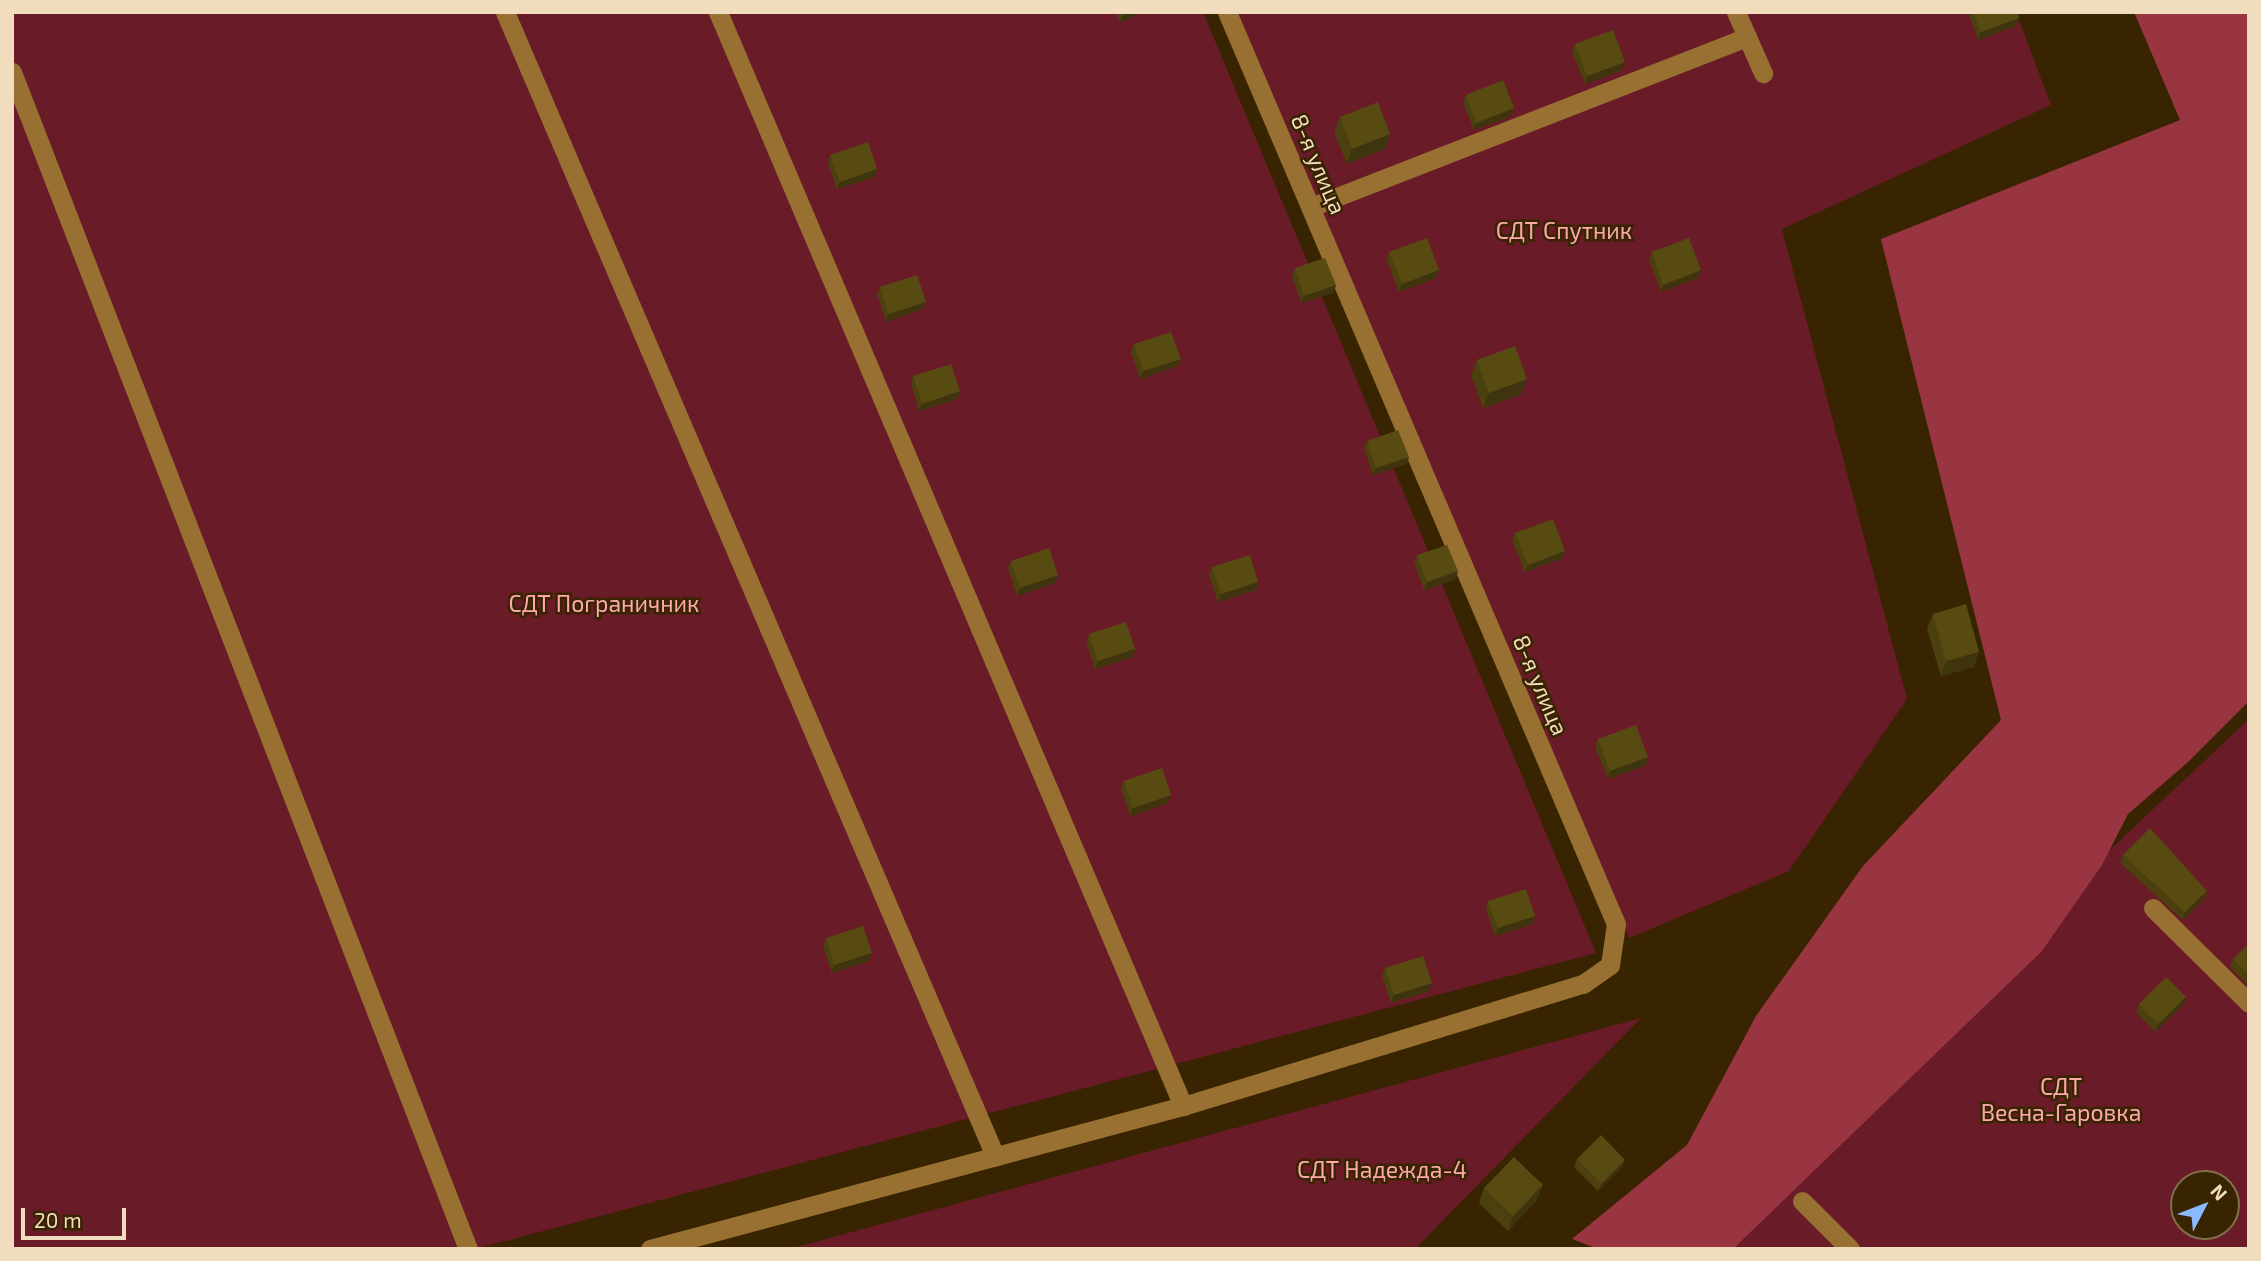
<!DOCTYPE html>
<meta charset="utf-8">
<style>
body{margin:0}
#map{position:relative;width:2261px;height:1261px;overflow:hidden;background:#382401;font-family:"Exo 2",sans-serif}
div>[style]{position:absolute}
.green>*{inset:0;background:#6a1b28}
.forest>*{inset:0;background:#993441}
.service>*{height:19px;margin:-9.5px;padding:0 9.5px;transform-origin:9.5px;border-radius:9.5px;background:#987031}
.minor>*{height:19px;margin:-9.5px;padding:0 9.5px;transform-origin:9.5px;border-radius:9.5px;background:#987031}
.wall>*{inset:0;background:#4c400f}
.shaded-wall>*{inset:0;background:#3e340d}
.building>*{inset:0;background:#584b12}
span{translate:-50% -50%;white-space:nowrap;text-align:center;line-height:1.15;-webkit-text-stroke:5px #382401;paint-order:stroke}
.street-label{font-size:23px;color:#f2dcbe}
.park-label{font-size:23px;color:#fca8ad}
.frame{position:absolute;inset:0;border:14px solid #f2dcbe;pointer-events:none}
.north{position:absolute;left:2170px;top:1170px;width:70px;height:70px;box-sizing:border-box;background:#382401;border:2px solid #826e4d;border-radius:50%;rotate:48deg;font-size:19px;font-weight:700;line-height:28px;text-align:center;color:#f2dcbe}
.north::after{content:'';display:block;margin:auto;width:24px;height:32px;background:#89bafc;clip-path:polygon(50% 0,100% 100%,50% 72%,0 100%)}
.scale{position:absolute;left:21px;top:1208px;width:105px;height:32px;box-sizing:border-box;border:4px solid #f2dcbe;border-top:0;padding-left:9px;font-size:21px;line-height:24px;white-space:nowrap;color:#f2dcbe;-webkit-text-stroke:5px #382401;paint-order:stroke}
</style>
<div id="map">
<div class="green">
<div style="clip-path:polygon(12px 12px,1203px 12px,1596px 953px,475px 1249px,12px 1249px)"></div>
<div style="clip-path:polygon(1235px 12px,2016px 12px,2051px 105px,1782px 229px,1907px 699px,1789px 871px,1629px 938px)"></div>
<div style="clip-path:polygon(evenodd,2249px 719px,2249px 1249px,1685px 1249px,2249px 719px,2184px 1184px,2226px 1184px,2226px 1226px,2184px 1226px,2184px 1184px)"></div>
<div style="clip-path:polygon(1641px 1018px,1415px 1249px,789px 1249px)"></div>
</div>
<div class="forest">
<div style="clip-path:polygon(2134px 12px,2249px 12px,2249px 701px,2187px 763px,2128px 814px,2102px 865px,2042px 951px,1733px 1249px,1598px 1249px,1572px 1239px,1687px 1145px,1756px 1016px,1863px 866px,2001px 720px,1881px 239px,2180px 120px)"></div>
</div>
<div class="service">
<div style="left:505px;top:12px;width:1245px;rotate:66.81deg"></div>
<div style="left:718px;top:12px;width:1189px;rotate:66.97deg"></div>
<div style="left:1736px;top:12px;width:67px;rotate:66.1deg"></div>
<div style="left:12px;top:72px;width:1262px;rotate:68.82deg"></div>
<div style="left:1311px;top:207px;width:468px;rotate:-21.3deg"></div>
<div style="left:2153px;top:908px;width:135px;rotate:44.7deg"></div>
<div style="left:1802px;top:1201px;width:68px;rotate:45deg"></div>
</div>
<div class="minor">
<div style="left:650px;top:1249px;width:552px;rotate:-15.02deg"></div>
<div style="left:1183px;top:1106px;width:418px;rotate:-17deg"></div>
<div style="left:1583px;top:984px;width:33px;rotate:-35deg"></div>
<div style="left:1610px;top:965px;width:41px;rotate:-81.7deg"></div>
<div style="left:1616px;top:924px;width:991px;rotate:-113.1deg"></div>
</div>
<div class="wall">
<div style="clip-path:polygon(1116px 12px,1143px 12px,1120px 22px)"></div>
<div style="clip-path:polygon(1968px 12px,2017px 12px,2019px 18px,2016px 26px,1978px 40px)"></div>
<div style="clip-path:polygon(1575px 44px,1622px 70px,1585px 84px,1572px 52px)"></div>
<div style="clip-path:polygon(1466px 95px,1514px 108px,1511px 116px,1474px 130px,1463px 102px)"></div>
<div style="clip-path:polygon(1340px 117px,1390px 134px,1385px 149px,1347px 164px,1334px 132px)"></div>
<div style="clip-path:polygon(830px 155px,877px 169px,875px 177px,837px 189px,828px 163px)"></div>
<div style="clip-path:polygon(1389px 252px,1439px 270px,1436px 278px,1399px 292px,1387px 260px)"></div>
<div style="clip-path:polygon(1652px 252px,1701px 270px,1698px 278px,1661px 292px,1649px 260px)"></div>
<div style="clip-path:polygon(1295px 268px,1336px 285px,1333px 293px,1301px 303px,1292px 276px)"></div>
<div style="clip-path:polygon(880px 287px,926px 302px,923px 309px,886px 322px,877px 294px)"></div>
<div style="clip-path:polygon(1134px 344px,1181px 359px,1178px 366px,1140px 379px,1131px 352px)"></div>
<div style="clip-path:polygon(1477px 360px,1527px 379px,1521px 394px,1483px 408px,1471px 375px)"></div>
<div style="clip-path:polygon(913px 376px,960px 391px,957px 399px,919px 411px,911px 384px)"></div>
<div style="clip-path:polygon(1367px 441px,1407px 464px,1373px 475px,1364px 448px)"></div>
<div style="clip-path:polygon(1515px 533px,1563px 558px,1525px 572px,1512px 540px)"></div>
<div style="clip-path:polygon(1417px 555px,1456px 579px,1424px 590px,1414px 562px)"></div>
<div style="clip-path:polygon(1011px 561px,1058px 575px,1055px 583px,1017px 596px,1008px 568px)"></div>
<div style="clip-path:polygon(1212px 567px,1256px 590px,1218px 602px,1209px 575px)"></div>
<div style="clip-path:polygon(1933px 614px,1974px 667px,1941px 676px,1927px 629px)"></div>
<div style="clip-path:polygon(1089px 634px,1133px 657px,1095px 669px,1086px 642px)"></div>
<div style="clip-path:polygon(1598px 739px,1646px 765px,1608px 779px,1595px 747px)"></div>
<div style="clip-path:polygon(1124px 781px,1168px 803px,1130px 816px,1121px 788px)"></div>
<div style="clip-path:polygon(2123px 855px,2207px 891px,2204px 899px,2183px 920px,2120px 863px)"></div>
<div style="clip-path:polygon(1488px 901px,1533px 924px,1495px 936px,1486px 909px)"></div>
<div style="clip-path:polygon(826px 938px,869px 961px,832px 973px,823px 946px)"></div>
<div style="clip-path:polygon(2249px 944px,2249px 986px,2230px 967px,2233px 959px)"></div>
<div style="clip-path:polygon(1385px 968px,1429px 991px,1391px 1003px,1382px 976px)"></div>
<div style="clip-path:polygon(2139px 1004px,2183px 1005px,2155px 1032px,2136px 1012px)"></div>
<div style="clip-path:polygon(1577px 1159px,1622px 1167px,1598px 1191px,1574px 1167px)"></div>
<div style="clip-path:polygon(1484px 1188px,1537px 1200px,1508px 1231px,1479px 1203px)"></div>
</div>
<div class="shaded-wall">
<div style="clip-path:polygon(1124px 12px,1143px 12px,1120px 22px)"></div>
<div style="clip-path:polygon(2019px 18px,2016px 26px,1978px 40px,1981px 32px)"></div>
<div style="clip-path:polygon(1625px 62px,1622px 70px,1585px 84px,1587px 76px)"></div>
<div style="clip-path:polygon(1514px 108px,1511px 116px,1474px 130px,1476px 123px)"></div>
<div style="clip-path:polygon(1390px 134px,1385px 149px,1347px 164px,1352px 149px)"></div>
<div style="clip-path:polygon(877px 169px,875px 177px,837px 189px,840px 182px)"></div>
<div style="clip-path:polygon(1439px 270px,1436px 278px,1399px 292px,1402px 284px)"></div>
<div style="clip-path:polygon(1701px 270px,1698px 278px,1661px 292px,1663px 285px)"></div>
<div style="clip-path:polygon(1336px 285px,1333px 293px,1301px 303px,1304px 296px)"></div>
<div style="clip-path:polygon(926px 302px,923px 309px,886px 322px,888px 314px)"></div>
<div style="clip-path:polygon(1181px 359px,1178px 366px,1140px 379px,1143px 371px)"></div>
<div style="clip-path:polygon(1527px 379px,1521px 394px,1483px 408px,1489px 393px)"></div>
<div style="clip-path:polygon(960px 391px,957px 399px,919px 411px,922px 404px)"></div>
<div style="clip-path:polygon(1409px 457px,1407px 464px,1373px 475px,1376px 468px)"></div>
<div style="clip-path:polygon(1565px 551px,1563px 558px,1525px 572px,1528px 565px)"></div>
<div style="clip-path:polygon(1458px 571px,1456px 579px,1424px 590px,1427px 582px)"></div>
<div style="clip-path:polygon(1058px 575px,1055px 583px,1017px 596px,1020px 588px)"></div>
<div style="clip-path:polygon(1258px 582px,1256px 590px,1218px 602px,1221px 594px)"></div>
<div style="clip-path:polygon(1135px 649px,1133px 657px,1095px 669px,1098px 661px)"></div>
<div style="clip-path:polygon(1979px 652px,1974px 667px,1941px 676px,1946px 661px)"></div>
<div style="clip-path:polygon(1648px 757px,1646px 765px,1608px 779px,1610px 771px)"></div>
<div style="clip-path:polygon(1171px 795px,1168px 803px,1130px 816px,1133px 808px)"></div>
<div style="clip-path:polygon(2207px 891px,2204px 899px,2183px 920px,2185px 912px)"></div>
<div style="clip-path:polygon(1535px 916px,1533px 924px,1495px 936px,1498px 928px)"></div>
<div style="clip-path:polygon(872px 953px,869px 961px,832px 973px,834px 965px)"></div>
<div style="clip-path:polygon(1432px 983px,1429px 991px,1391px 1003px,1394px 995px)"></div>
<div style="clip-path:polygon(2186px 997px,2183px 1005px,2155px 1032px,2158px 1024px)"></div>
<div style="clip-path:polygon(1625px 1160px,1622px 1167px,1598px 1191px,1601px 1184px)"></div>
<div style="clip-path:polygon(1543px 1185px,1537px 1200px,1508px 1231px,1513px 1216px)"></div>
</div>
<div class="building">
<div style="clip-path:polygon(1973px 12px,2017px 12px,2019px 18px,1981px 32px)"></div>
<div style="clip-path:polygon(1613px 30px,1625px 62px,1587px 76px,1575px 44px)"></div>
<div style="clip-path:polygon(1503px 80px,1514px 108px,1476px 123px,1466px 95px)"></div>
<div style="clip-path:polygon(1378px 102px,1390px 134px,1352px 149px,1340px 117px)"></div>
<div style="clip-path:polygon(868px 142px,877px 169px,840px 182px,830px 155px)"></div>
<div style="clip-path:polygon(1427px 238px,1439px 270px,1402px 284px,1389px 252px)"></div>
<div style="clip-path:polygon(1689px 238px,1701px 270px,1663px 285px,1652px 252px)"></div>
<div style="clip-path:polygon(1325px 258px,1336px 285px,1304px 296px,1295px 268px)"></div>
<div style="clip-path:polygon(917px 275px,926px 302px,888px 314px,880px 287px)"></div>
<div style="clip-path:polygon(1171px 332px,1181px 359px,1143px 371px,1134px 344px)"></div>
<div style="clip-path:polygon(1515px 346px,1527px 379px,1489px 393px,1477px 360px)"></div>
<div style="clip-path:polygon(951px 364px,960px 391px,922px 404px,913px 376px)"></div>
<div style="clip-path:polygon(1398px 430px,1409px 457px,1376px 468px,1367px 441px)"></div>
<div style="clip-path:polygon(1553px 519px,1565px 551px,1528px 565px,1515px 533px)"></div>
<div style="clip-path:polygon(1447px 545px,1458px 571px,1427px 582px,1417px 555px)"></div>
<div style="clip-path:polygon(1049px 548px,1058px 575px,1020px 588px,1011px 561px)"></div>
<div style="clip-path:polygon(1250px 555px,1258px 582px,1221px 594px,1212px 567px)"></div>
<div style="clip-path:polygon(1966px 604px,1979px 652px,1946px 661px,1933px 614px)"></div>
<div style="clip-path:polygon(1126px 622px,1135px 649px,1098px 661px,1089px 634px)"></div>
<div style="clip-path:polygon(1636px 725px,1648px 757px,1610px 771px,1598px 739px)"></div>
<div style="clip-path:polygon(1162px 768px,1171px 795px,1133px 808px,1124px 781px)"></div>
<div style="clip-path:polygon(2150px 828px,2207px 891px,2185px 912px,2123px 855px)"></div>
<div style="clip-path:polygon(1526px 889px,1535px 916px,1498px 928px,1488px 901px)"></div>
<div style="clip-path:polygon(863px 926px,872px 953px,834px 965px,826px 938px)"></div>
<div style="clip-path:polygon(2249px 944px,2249px 975px,2233px 959px)"></div>
<div style="clip-path:polygon(1423px 956px,1432px 983px,1394px 995px,1385px 968px)"></div>
<div style="clip-path:polygon(2166px 977px,2186px 997px,2158px 1024px,2139px 1004px)"></div>
<div style="clip-path:polygon(1601px 1135px,1625px 1160px,1601px 1184px,1577px 1159px)"></div>
<div style="clip-path:polygon(1514px 1157px,1543px 1185px,1513px 1216px,1484px 1188px)"></div>
</div>
<div class="street-label">
<span style="left:1319px;top:164px;rotate:67deg">8-я улица</span>
<span style="left:1541px;top:685px;rotate:67deg">8-я улица</span>
</div>
<div class="park-label">
<span style="left:1564px;top:230px">СДТ Спутник</span>
<span style="left:604px;top:603px">СДТ Пограничник</span>
<span style="left:2061px;top:1099px">СДТ<br>Весна-Гаровка</span>
<span style="left:1382px;top:1169px">СДТ Надежда-4</span>
</div>
<div class="frame"></div>
<div class="north">N</div>
<div class="scale">20 m</div>
</div>
